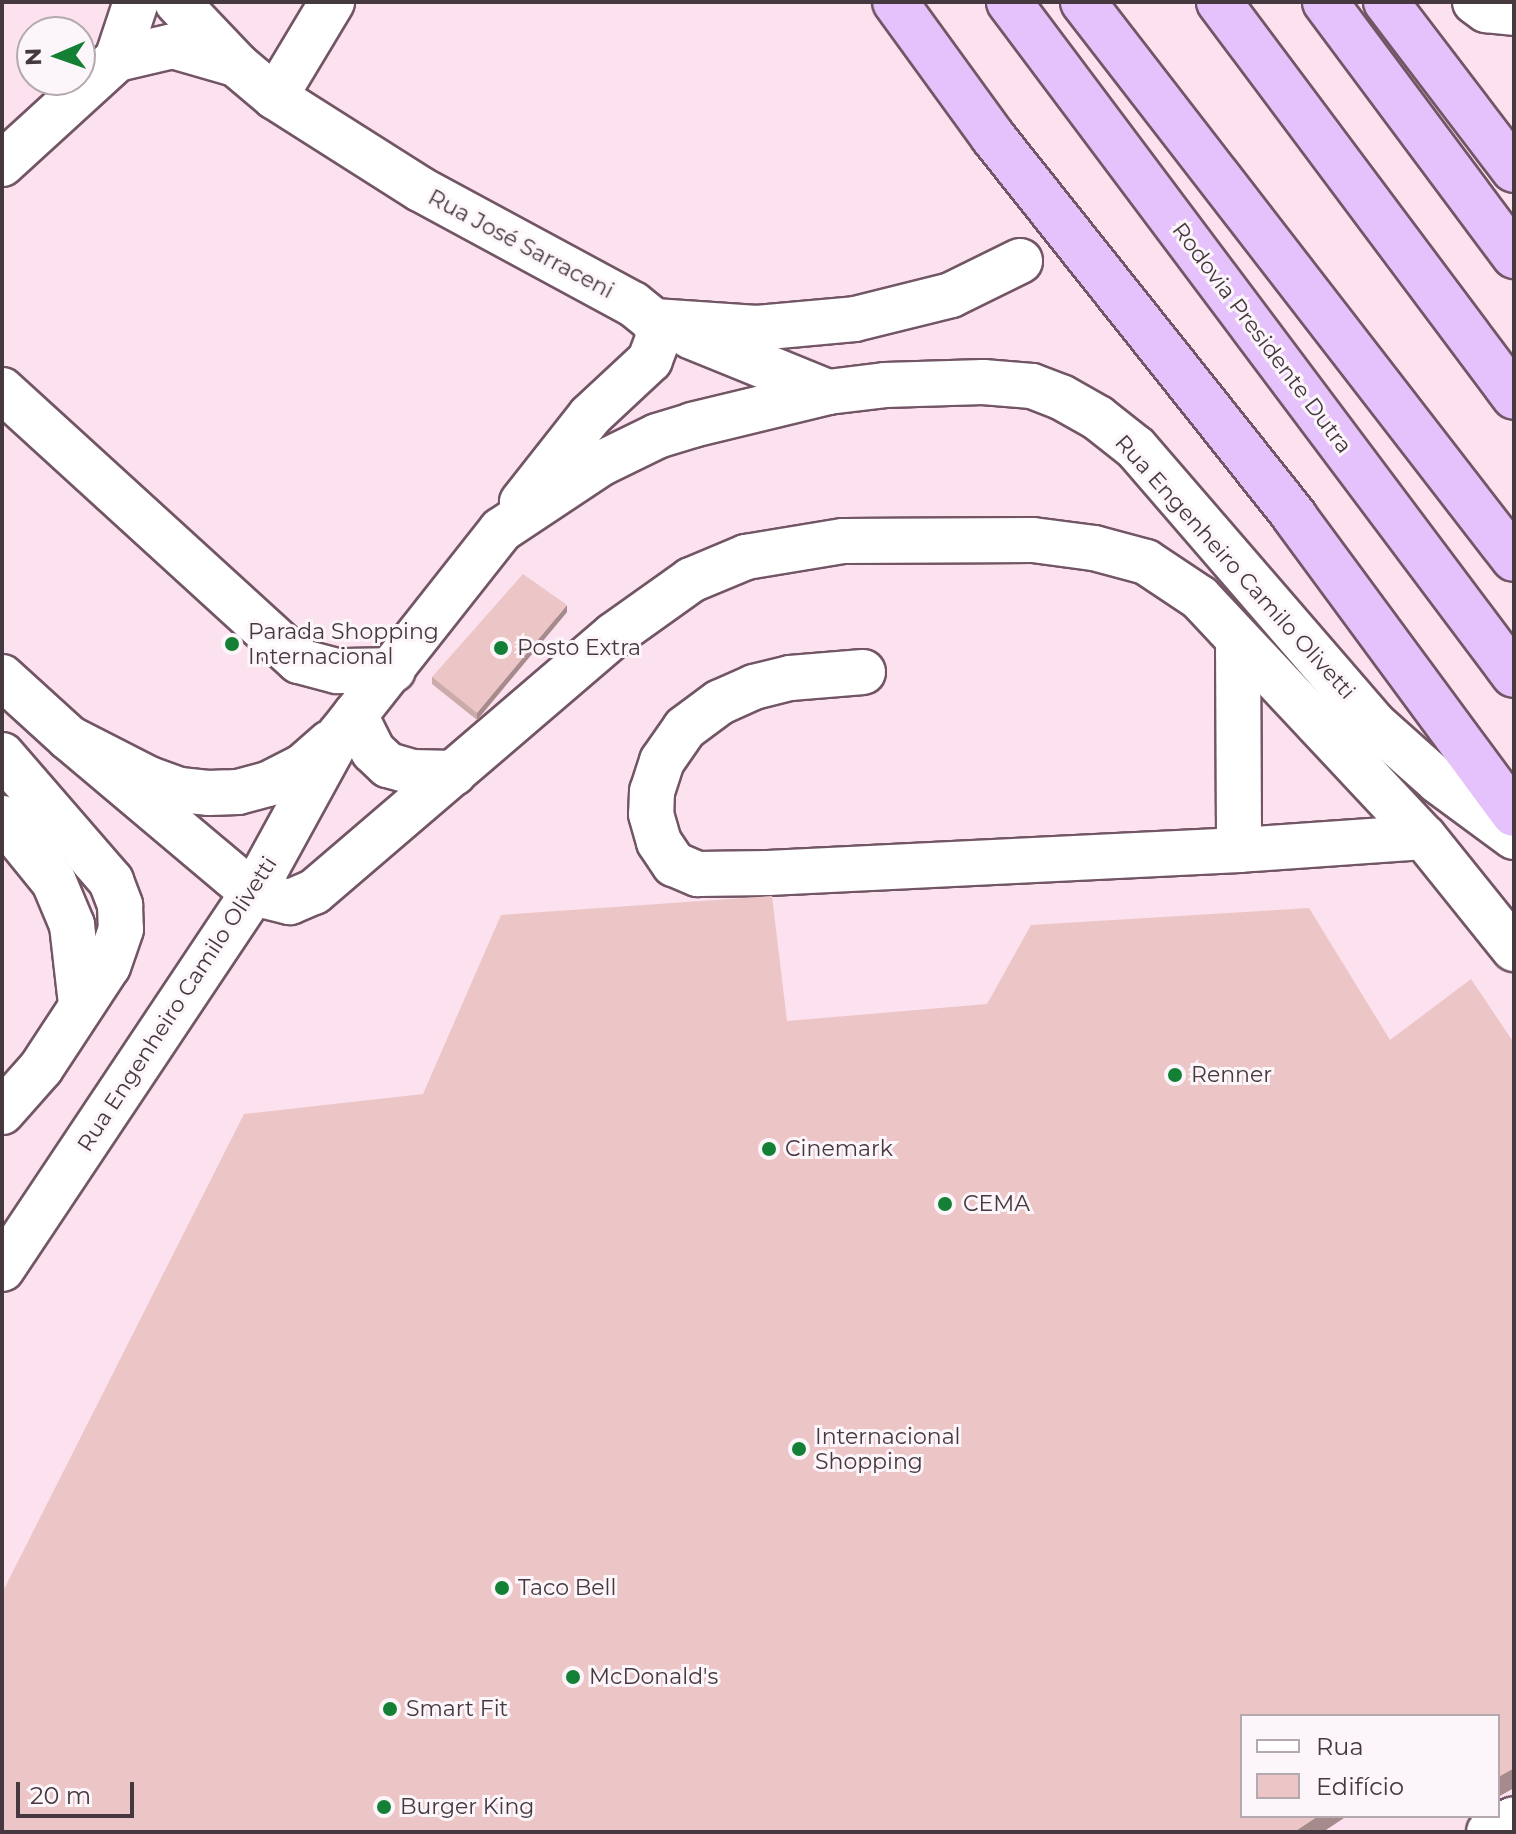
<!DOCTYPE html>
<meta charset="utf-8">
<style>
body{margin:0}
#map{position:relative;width:1516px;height:1834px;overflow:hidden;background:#fce1ef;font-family:Montserrat,sans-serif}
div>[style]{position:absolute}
.roads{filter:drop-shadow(2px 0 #725665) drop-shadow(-2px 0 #725665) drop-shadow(0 2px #725665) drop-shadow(0 -2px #725665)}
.minor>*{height:44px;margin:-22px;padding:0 22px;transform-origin:22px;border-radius:22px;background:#fff}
.highway>*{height:44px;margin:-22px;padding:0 22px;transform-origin:22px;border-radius:22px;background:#e5c2fc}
.wall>*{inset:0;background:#cbaaaa}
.shaded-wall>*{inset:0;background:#a58b8b}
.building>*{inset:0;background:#ecc6c6}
.dots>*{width:22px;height:22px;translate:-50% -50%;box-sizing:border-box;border:4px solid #fcf5f9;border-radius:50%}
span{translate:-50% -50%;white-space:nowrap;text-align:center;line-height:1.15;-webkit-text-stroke:6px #fcf5f9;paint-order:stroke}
.street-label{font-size:22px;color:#45383f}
.poi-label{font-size:22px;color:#45383f}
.left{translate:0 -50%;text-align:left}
.frame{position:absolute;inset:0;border:4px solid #45383f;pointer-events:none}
.legend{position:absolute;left:1240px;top:1714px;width:260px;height:104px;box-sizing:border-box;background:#fcf5f9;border:2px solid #b3a9af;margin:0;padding:10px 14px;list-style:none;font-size:24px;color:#45383f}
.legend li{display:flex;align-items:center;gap:16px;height:40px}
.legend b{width:40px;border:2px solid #b3a9af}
.north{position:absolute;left:16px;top:16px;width:80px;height:80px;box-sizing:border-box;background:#fcf5f9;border:2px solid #b3a9af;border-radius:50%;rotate:268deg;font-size:22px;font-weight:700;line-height:32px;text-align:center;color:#45383f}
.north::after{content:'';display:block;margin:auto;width:28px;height:36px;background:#138036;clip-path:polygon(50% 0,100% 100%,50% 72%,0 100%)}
.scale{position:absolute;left:16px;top:1782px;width:118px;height:36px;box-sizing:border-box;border:4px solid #45383f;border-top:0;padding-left:10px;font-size:24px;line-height:28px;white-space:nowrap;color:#45383f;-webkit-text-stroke:6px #fcf5f9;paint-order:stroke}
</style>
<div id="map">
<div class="roads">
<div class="minor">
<div style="left:177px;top:2px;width:87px;rotate:46.4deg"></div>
<div style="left:237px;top:65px;width:50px;rotate:40.1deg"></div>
<div style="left:275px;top:97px;width:172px;rotate:32.4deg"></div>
<div style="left:420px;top:189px;width:242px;rotate:28.4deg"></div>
<div style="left:633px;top:304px;width:27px;rotate:39deg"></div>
<div style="left:654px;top:321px;width:16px;rotate:72deg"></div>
<div style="left:659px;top:336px;width:26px;rotate:111deg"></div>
<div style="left:650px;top:360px;width:82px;rotate:137deg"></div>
<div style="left:590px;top:416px;width:110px;rotate:128.3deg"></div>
<div style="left:1475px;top:2px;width:14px;rotate:36deg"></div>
<div style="left:1486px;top:10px;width:28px;rotate:6deg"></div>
<div style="left:117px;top:59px;width:60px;rotate:-71.6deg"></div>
<div style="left:275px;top:97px;width:111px;rotate:-59deg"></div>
<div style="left:2px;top:164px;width:156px;rotate:-42.4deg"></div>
<div style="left:117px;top:59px;width:57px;rotate:-13.1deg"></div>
<div style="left:173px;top:46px;width:65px;rotate:16.2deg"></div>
<div style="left:654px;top:321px;width:103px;rotate:3.9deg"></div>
<div style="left:757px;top:328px;width:98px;rotate:-5.2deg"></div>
<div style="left:855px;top:319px;width:99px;rotate:-14deg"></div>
<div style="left:951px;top:295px;width:77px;rotate:-26.2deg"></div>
<div style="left:690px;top:336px;width:149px;rotate:22.1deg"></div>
<div style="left:2px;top:390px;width:402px;rotate:42.4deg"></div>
<div style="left:299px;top:661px;width:39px;rotate:15deg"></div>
<div style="left:337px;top:671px;width:56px;rotate:-1deg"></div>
<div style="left:1238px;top:641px;width:209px;rotate:89.7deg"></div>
<div style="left:863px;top:672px;width:73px;rotate:175.3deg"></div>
<div style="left:790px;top:678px;width:37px;rotate:166deg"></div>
<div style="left:754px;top:687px;width:37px;rotate:156deg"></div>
<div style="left:720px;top:702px;width:44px;rotate:143.4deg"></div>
<div style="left:685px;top:728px;width:40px;rotate:124.9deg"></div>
<div style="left:662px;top:761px;width:32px;rotate:108deg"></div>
<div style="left:652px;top:791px;width:23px;rotate:92deg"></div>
<div style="left:651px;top:814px;width:29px;rotate:74deg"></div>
<div style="left:659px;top:842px;width:27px;rotate:56deg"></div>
<div style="left:674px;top:864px;width:26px;rotate:23deg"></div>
<div style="left:698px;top:874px;width:70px;rotate:-0.8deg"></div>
<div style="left:768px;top:873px;width:472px;rotate:-2.8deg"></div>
<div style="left:1239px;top:850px;width:185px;rotate:-4deg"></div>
<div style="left:2px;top:677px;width:91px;rotate:42.3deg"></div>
<div style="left:69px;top:738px;width:90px;rotate:27.1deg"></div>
<div style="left:149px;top:779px;width:33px;rotate:20deg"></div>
<div style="left:180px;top:790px;width:28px;rotate:6deg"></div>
<div style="left:208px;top:793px;width:30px;rotate:-2deg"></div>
<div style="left:238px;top:792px;width:31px;rotate:-15deg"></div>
<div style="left:268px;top:784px;width:38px;rotate:-27deg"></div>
<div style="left:302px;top:767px;width:37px;rotate:-41deg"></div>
<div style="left:355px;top:715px;width:40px;rotate:63.4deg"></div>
<div style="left:373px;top:751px;width:21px;rotate:43deg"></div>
<div style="left:388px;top:765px;width:26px;rotate:16deg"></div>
<div style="left:413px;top:772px;width:41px;rotate:1.4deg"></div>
<div style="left:69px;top:738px;width:241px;rotate:40.1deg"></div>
<div style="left:253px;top:893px;width:38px;rotate:14deg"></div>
<div style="left:290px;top:902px;width:26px;rotate:-23deg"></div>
<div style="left:314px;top:892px;width:395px;rotate:-40.6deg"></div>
<div style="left:614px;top:635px;width:95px;rotate:-35.5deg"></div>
<div style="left:691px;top:580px;width:60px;rotate:-22.7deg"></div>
<div style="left:746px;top:557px;width:98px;rotate:-9.4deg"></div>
<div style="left:843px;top:541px;width:190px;rotate:-0.3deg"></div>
<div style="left:1033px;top:540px;width:62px;rotate:7.5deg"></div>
<div style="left:1094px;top:548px;width:54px;rotate:15.1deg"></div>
<div style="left:1146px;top:562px;width:65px;rotate:33.7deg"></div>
<div style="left:1200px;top:598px;width:328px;rotate:46.9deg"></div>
<div style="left:1424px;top:837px;width:144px;rotate:51.2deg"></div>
<div style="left:2px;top:755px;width:167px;rotate:49.1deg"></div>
<div style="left:111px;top:881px;width:26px;rotate:69deg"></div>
<div style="left:120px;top:905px;width:24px;rotate:88deg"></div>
<div style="left:121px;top:929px;width:39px;rotate:109deg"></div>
<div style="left:108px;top:966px;width:122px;rotate:123.3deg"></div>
<div style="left:41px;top:1068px;width:59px;rotate:131.6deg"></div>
<div style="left:2px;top:818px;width:82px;rotate:50.9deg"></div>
<div style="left:54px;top:882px;width:47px;rotate:67.3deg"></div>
<div style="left:72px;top:925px;width:80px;rotate:83.5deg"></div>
<div style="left:2px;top:1269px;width:452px;rotate:-56.3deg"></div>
<div style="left:253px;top:893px;width:181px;rotate:-61.3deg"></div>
<div style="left:340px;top:734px;width:260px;rotate:-51.7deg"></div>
<div style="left:501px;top:530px;width:121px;rotate:-33.6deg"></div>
<div style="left:602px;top:463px;width:61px;rotate:-26.1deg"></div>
<div style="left:657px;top:436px;width:37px;rotate:-17deg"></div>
<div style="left:692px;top:425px;width:140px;rotate:-13.6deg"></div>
<div style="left:828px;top:392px;width:57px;rotate:-7deg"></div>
<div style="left:885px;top:385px;width:98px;rotate:-1.8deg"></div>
<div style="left:983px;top:382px;width:49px;rotate:4.7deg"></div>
<div style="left:1032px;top:386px;width:31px;rotate:21deg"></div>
<div style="left:1061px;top:397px;width:43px;rotate:29.6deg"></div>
<div style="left:1098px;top:418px;width:48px;rotate:38.3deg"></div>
<div style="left:1136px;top:448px;width:363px;rotate:49.2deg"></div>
<div style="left:1373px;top:723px;width:87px;rotate:41.7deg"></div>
<div style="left:1438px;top:781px;width:94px;rotate:36.4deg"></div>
<div style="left:1489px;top:1832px;width:28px;rotate:-27deg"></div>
</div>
<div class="highway">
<div style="left:895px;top:2px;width:167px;rotate:54deg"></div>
<div style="left:993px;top:137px;width:484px;rotate:51.5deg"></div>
<div style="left:1294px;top:516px;width:370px;rotate:53.6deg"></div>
<div style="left:1009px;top:2px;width:841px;rotate:53.12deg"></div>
<div style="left:1083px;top:2px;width:704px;rotate:52.27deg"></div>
<div style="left:1219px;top:2px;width:493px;rotate:53.2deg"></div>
<div style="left:1325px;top:2px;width:317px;rotate:53.3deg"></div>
<div style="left:1386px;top:2px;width:211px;rotate:52.7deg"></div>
</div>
</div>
<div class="wall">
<div style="clip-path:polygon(567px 612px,477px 720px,432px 684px,432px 677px)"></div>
</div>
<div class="shaded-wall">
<div style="clip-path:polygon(567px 605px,567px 612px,477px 720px,477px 713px)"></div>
<div style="clip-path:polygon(1514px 1768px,1514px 1788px,1498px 1797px,1498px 1777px)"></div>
<div style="clip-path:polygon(1318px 1816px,1347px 1816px,1323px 1832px,1294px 1832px)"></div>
</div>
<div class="building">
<div style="clip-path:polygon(523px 574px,567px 605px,477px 713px,432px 677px)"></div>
<div style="clip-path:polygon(772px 896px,787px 1021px,987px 1004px,1031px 925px,1309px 908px,1390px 1040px,1471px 979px,1514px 1043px,1514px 1768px,1498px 1777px,1498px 1716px,1242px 1716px,1242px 1816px,1318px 1816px,1294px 1832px,2px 1832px,2px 1593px,244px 1114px,423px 1094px,501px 915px)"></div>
</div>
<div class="dots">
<div style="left:232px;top:644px;background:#138036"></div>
<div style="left:501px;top:648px;background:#138036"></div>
<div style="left:1175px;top:1075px;background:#138036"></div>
<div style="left:769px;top:1149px;background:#138036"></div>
<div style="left:945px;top:1204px;background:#138036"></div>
<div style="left:799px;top:1449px;background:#138036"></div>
<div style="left:502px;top:1588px;background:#138036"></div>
<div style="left:573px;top:1677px;background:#138036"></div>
<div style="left:390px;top:1709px;background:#138036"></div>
<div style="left:384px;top:1807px;background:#138036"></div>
</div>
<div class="street-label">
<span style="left:521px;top:244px;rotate:28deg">Rua José Sarraceni</span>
<span style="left:1262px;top:338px;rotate:53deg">Rodovia Presidente Dutra</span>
<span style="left:1235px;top:567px;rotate:48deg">Rua Engenheiro Camilo Olivetti</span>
<span style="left:177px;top:1004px;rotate:-57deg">Rua Engenheiro Camilo Olivetti</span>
</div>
<div class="poi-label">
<span class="left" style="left:248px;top:644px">Parada Shopping<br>Internacional</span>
<span class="left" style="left:517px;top:648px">Posto Extra</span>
<span class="left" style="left:1191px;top:1075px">Renner</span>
<span class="left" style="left:785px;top:1149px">Cinemark</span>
<span class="left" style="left:963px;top:1204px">CEMA</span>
<span class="left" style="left:815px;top:1449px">Internacional<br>Shopping</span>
<span class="left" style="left:518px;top:1588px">Taco Bell</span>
<span class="left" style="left:589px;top:1677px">McDonald's</span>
<span class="left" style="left:406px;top:1709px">Smart Fit</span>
<span class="left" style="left:400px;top:1807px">Burger King</span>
</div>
<div class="frame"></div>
<ul class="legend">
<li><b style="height:10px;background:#fff"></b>Rua</li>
<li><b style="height:22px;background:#ecc6c6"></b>Edifício</li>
</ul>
<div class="north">N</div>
<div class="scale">20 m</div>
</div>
